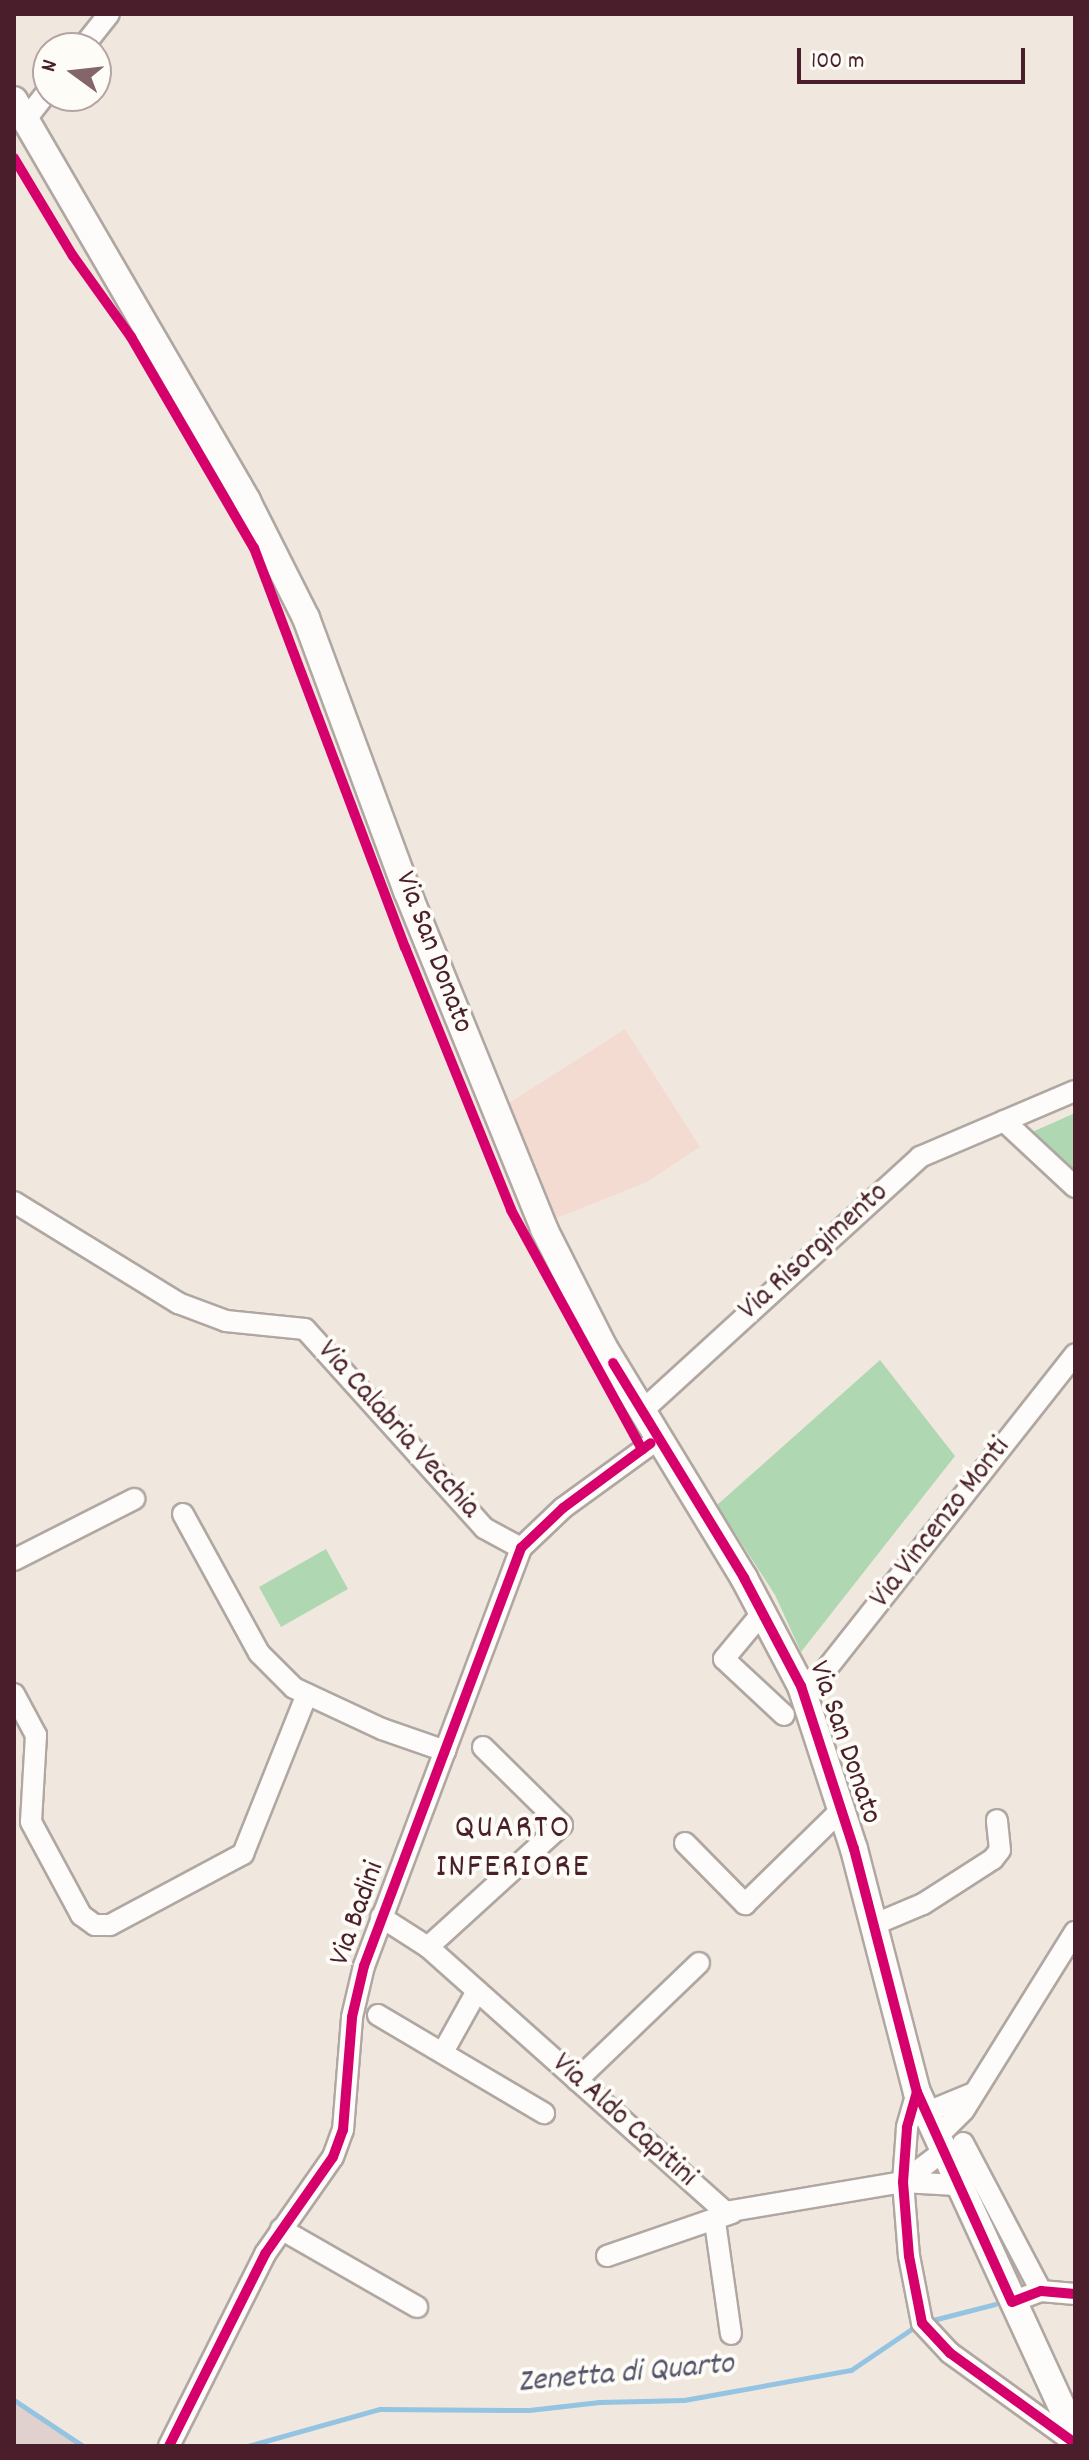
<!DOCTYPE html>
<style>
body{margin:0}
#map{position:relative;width:1089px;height:2460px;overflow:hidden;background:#f0e8de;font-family:Dekko,sans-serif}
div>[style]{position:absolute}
.built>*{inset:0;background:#f4dbd1}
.industrial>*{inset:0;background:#e0d1ce}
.green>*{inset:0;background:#afd8b2}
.stream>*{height:5px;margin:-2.5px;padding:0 2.5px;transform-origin:2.5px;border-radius:2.5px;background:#94c4e2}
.roads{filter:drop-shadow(2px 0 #b0a7a2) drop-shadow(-2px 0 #b0a7a2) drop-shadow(0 2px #b0a7a2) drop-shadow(0 -2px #b0a7a2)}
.minor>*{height:20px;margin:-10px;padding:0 10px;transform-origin:10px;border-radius:10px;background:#fdfcfa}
.major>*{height:26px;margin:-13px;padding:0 13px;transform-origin:13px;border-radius:13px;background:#fdfcfa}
.cycleway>*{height:10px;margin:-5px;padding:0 5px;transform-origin:5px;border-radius:5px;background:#d6006c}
span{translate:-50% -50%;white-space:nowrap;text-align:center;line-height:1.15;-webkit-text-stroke:8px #fdfcf7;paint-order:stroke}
.street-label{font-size:30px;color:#4a1f2b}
.water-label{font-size:32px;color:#56546c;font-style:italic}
.quarter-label{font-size:34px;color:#4a1f2b;letter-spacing:2px}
.frame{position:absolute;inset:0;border:16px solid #4a1f2b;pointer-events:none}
.north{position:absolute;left:32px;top:32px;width:80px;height:80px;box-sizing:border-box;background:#fdfcf7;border:2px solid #b5a4a5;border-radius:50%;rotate:285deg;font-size:22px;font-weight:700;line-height:32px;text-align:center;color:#4a1f2b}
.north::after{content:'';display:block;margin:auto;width:28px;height:36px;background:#84656a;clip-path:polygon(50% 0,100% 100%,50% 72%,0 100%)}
.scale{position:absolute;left:797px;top:48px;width:228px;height:36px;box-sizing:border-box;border:4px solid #4a1f2b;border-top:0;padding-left:10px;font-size:24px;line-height:28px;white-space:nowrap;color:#4a1f2b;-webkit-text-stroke:6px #fdfcf7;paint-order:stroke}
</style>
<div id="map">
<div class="built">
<div style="clip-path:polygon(625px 1029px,700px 1147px,647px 1182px,557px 1218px,503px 1107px)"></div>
</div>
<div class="industrial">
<div style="clip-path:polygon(14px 2398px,83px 2446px,14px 2446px)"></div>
</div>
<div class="green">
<div style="clip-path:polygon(1075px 1113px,1075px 1175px,1030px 1133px)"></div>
<div style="clip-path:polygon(880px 1360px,955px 1456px,801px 1652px,775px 1595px,717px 1505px)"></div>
<div style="clip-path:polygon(326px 1549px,348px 1589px,281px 1627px,259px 1587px)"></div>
</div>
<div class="stream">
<div style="left:929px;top:2321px;width:68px;rotate:-14.4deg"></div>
<div style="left:14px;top:2400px;width:83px;rotate:33.7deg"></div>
<div style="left:248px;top:2446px;width:137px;rotate:-15.7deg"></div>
<div style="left:380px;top:2409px;width:149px;rotate:0.4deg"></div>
<div style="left:529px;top:2410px;width:71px;rotate:-6.4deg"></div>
<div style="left:600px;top:2402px;width:84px;rotate:-1.4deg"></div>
<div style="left:684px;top:2400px;width:170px;rotate:-10.2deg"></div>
<div style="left:851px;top:2370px;width:78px;rotate:-34.1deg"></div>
</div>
<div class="roads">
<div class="minor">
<div style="left:82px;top:48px;width:43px;rotate:-51.5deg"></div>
<div style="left:26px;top:119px;width:36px;rotate:-52deg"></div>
<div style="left:1004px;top:1121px;width:97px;rotate:42.9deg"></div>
<div style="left:14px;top:1202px;width:193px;rotate:31.6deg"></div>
<div style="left:178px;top:1303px;width:51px;rotate:20.6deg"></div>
<div style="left:226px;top:1321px;width:79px;rotate:5.8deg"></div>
<div style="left:305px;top:1329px;width:268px;rotate:48deg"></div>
<div style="left:484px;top:1528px;width:42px;rotate:28.4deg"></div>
<div style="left:642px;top:1411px;width:377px;rotate:-42.4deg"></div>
<div style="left:920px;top:1157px;width:168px;rotate:-23.1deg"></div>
<div style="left:183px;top:1514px;width:158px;rotate:61.3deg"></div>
<div style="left:259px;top:1653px;width:49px;rotate:45deg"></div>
<div style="left:294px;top:1688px;width:97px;rotate:25deg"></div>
<div style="left:382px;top:1729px;width:67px;rotate:19.2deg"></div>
<div style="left:14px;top:1560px;width:135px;rotate:-26.9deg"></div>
<div style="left:763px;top:1612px;width:61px;rotate:129.7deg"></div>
<div style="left:724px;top:1659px;width:82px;rotate:43deg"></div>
<div style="left:801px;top:1686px;width:22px;rotate:-27deg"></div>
<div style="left:821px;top:1676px;width:410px;rotate:-51.7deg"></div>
<div style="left:14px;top:1694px;width:47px;rotate:61.8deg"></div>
<div style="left:36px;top:1735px;width:87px;rotate:93.3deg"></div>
<div style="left:31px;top:1822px;width:106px;rotate:61.7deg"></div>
<div style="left:81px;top:1915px;width:17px;rotate:36deg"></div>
<div style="left:95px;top:1925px;width:15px"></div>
<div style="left:110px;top:1925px;width:151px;rotate:-28.1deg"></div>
<div style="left:243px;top:1854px;width:172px;rotate:-68.2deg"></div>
<div style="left:685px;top:1843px;width:86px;rotate:45.5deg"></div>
<div style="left:745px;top:1904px;width:136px;rotate:-44.4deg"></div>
<div style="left:381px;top:1917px;width:56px;rotate:32.6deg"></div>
<div style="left:428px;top:1947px;width:398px;rotate:41.7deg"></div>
<div style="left:725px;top:2212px;width:181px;rotate:-9.6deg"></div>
<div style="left:903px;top:2182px;width:53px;rotate:3.2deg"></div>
<div style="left:873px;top:1925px;width:54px;rotate:-22.8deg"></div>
<div style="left:923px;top:1904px;width:83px;rotate:-32.7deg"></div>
<div style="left:993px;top:1859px;width:11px;rotate:-52deg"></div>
<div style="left:1000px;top:1850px;width:30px;rotate:-96deg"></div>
<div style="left:428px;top:1947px;width:181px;rotate:-42.3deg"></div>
<div style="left:562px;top:1825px;width:111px;rotate:-135.4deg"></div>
<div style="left:378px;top:2015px;width:193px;rotate:30.6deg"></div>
<div style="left:443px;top:2052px;width:70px;rotate:-60.9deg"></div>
<div style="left:577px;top:2080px;width:169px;rotate:-43.8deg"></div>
<div style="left:917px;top:2092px;width:37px;rotate:106deg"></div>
<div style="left:907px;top:2128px;width:54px;rotate:94.2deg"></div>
<div style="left:903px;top:2182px;width:74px;rotate:85.4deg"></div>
<div style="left:909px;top:2256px;width:68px;rotate:79deg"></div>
<div style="left:922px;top:2323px;width:41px;rotate:47deg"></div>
<div style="left:950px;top:2353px;width:154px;rotate:35.8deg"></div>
<div style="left:925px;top:2113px;width:50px;rotate:-22.4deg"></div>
<div style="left:932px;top:2131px;width:14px;rotate:-12deg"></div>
<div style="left:946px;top:2128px;width:25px;rotate:-45deg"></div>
<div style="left:964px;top:2110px;width:210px;rotate:-58.1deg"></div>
<div style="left:963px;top:2143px;width:167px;rotate:62.2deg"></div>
<div style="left:903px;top:2182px;width:48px;rotate:-37.3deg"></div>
<div style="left:715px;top:2222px;width:113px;rotate:81.9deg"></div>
<div style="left:281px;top:2229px;width:157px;rotate:29.8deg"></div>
<div style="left:607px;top:2256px;width:132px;rotate:-19deg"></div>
<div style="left:1012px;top:2302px;width:31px;rotate:-21deg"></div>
<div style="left:1041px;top:2291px;width:34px;rotate:5deg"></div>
<div style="left:169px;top:2446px;width:215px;rotate:-63.4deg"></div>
<div style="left:265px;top:2254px;width:118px;rotate:-55deg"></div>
<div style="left:333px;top:2157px;width:29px;rotate:-70deg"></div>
<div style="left:343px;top:2130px;width:113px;rotate:-85.4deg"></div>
<div style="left:352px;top:2017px;width:52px;rotate:-76.8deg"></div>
<div style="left:364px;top:1966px;width:447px;rotate:-69.4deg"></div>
<div style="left:521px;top:1548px;width:58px;rotate:-43.6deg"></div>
<div style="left:563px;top:1508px;width:117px;rotate:-36deg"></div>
</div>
<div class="major">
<div style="left:14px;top:100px;width:464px;rotate:59.8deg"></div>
<div style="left:247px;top:501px;width:131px;rotate:63.2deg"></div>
<div style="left:306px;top:618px;width:291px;rotate:69.7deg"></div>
<div style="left:407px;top:891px;width:365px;rotate:67.9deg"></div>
<div style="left:544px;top:1229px;width:131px;rotate:63.2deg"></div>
<div style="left:603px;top:1346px;width:271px;rotate:58.7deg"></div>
<div style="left:744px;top:1578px;width:122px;rotate:62.2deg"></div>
<div style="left:801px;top:1686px;width:171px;rotate:72deg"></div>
<div style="left:854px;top:1849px;width:251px;rotate:75.5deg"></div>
<div style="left:917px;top:2092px;width:378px;rotate:65.3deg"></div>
</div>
</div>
<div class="cycleway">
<div style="left:14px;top:158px;width:114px;rotate:59deg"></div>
<div style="left:73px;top:256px;width:100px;rotate:54.4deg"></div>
<div style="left:131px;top:337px;width:244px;rotate:59.8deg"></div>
<div style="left:254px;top:548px;width:427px;rotate:69.3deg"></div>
<div style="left:405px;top:947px;width:284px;rotate:68deg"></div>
<div style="left:511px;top:1210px;width:273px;rotate:61.3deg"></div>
<div style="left:613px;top:1363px;width:252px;rotate:58.6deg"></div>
<div style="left:744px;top:1578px;width:122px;rotate:62.2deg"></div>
<div style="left:801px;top:1686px;width:171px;rotate:72deg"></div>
<div style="left:854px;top:1849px;width:251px;rotate:75.5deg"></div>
<div style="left:917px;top:2092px;width:230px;rotate:65.7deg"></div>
<div style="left:1012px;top:2302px;width:31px;rotate:-21deg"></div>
<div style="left:1041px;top:2291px;width:34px;rotate:5deg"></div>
<div style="left:917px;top:2092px;width:37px;rotate:106deg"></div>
<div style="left:907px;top:2128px;width:54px;rotate:94.2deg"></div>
<div style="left:903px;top:2182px;width:74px;rotate:85.4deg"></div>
<div style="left:909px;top:2256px;width:68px;rotate:79deg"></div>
<div style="left:922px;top:2323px;width:41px;rotate:47deg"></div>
<div style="left:950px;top:2353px;width:154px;rotate:35.8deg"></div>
<div style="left:169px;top:2446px;width:215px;rotate:-63.4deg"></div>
<div style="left:265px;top:2254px;width:118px;rotate:-55deg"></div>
<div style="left:333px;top:2157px;width:29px;rotate:-70deg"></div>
<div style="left:343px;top:2130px;width:113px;rotate:-85.4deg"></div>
<div style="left:352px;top:2017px;width:52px;rotate:-76.8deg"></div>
<div style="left:364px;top:1966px;width:447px;rotate:-69.4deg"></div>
<div style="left:521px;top:1548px;width:58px;rotate:-43.6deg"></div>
<div style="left:563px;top:1508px;width:109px;rotate:-36.5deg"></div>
</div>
<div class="street-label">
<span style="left:432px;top:953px;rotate:69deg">Via San Donato</span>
<span style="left:815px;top:1253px;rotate:-42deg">Via Risorgimento</span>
<span style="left:397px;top:1431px;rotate:48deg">Via Calabria Vecchia</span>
<span style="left:942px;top:1524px;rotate:-52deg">Via Vincenzo Monti</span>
<span style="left:843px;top:1743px;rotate:71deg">Via San Donato</span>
<span style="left:359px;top:1914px;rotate:-70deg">Via Badini</span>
<span style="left:623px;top:2122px;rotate:42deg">Via Aldo Capitini</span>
</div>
<div class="water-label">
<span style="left:626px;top:2375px;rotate:-5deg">Zenetta di Quarto</span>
</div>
<div class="quarter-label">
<span style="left:513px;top:1849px">QUARTO<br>INFERIORE</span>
</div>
<div class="frame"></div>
<div class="north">N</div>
<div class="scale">100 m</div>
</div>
